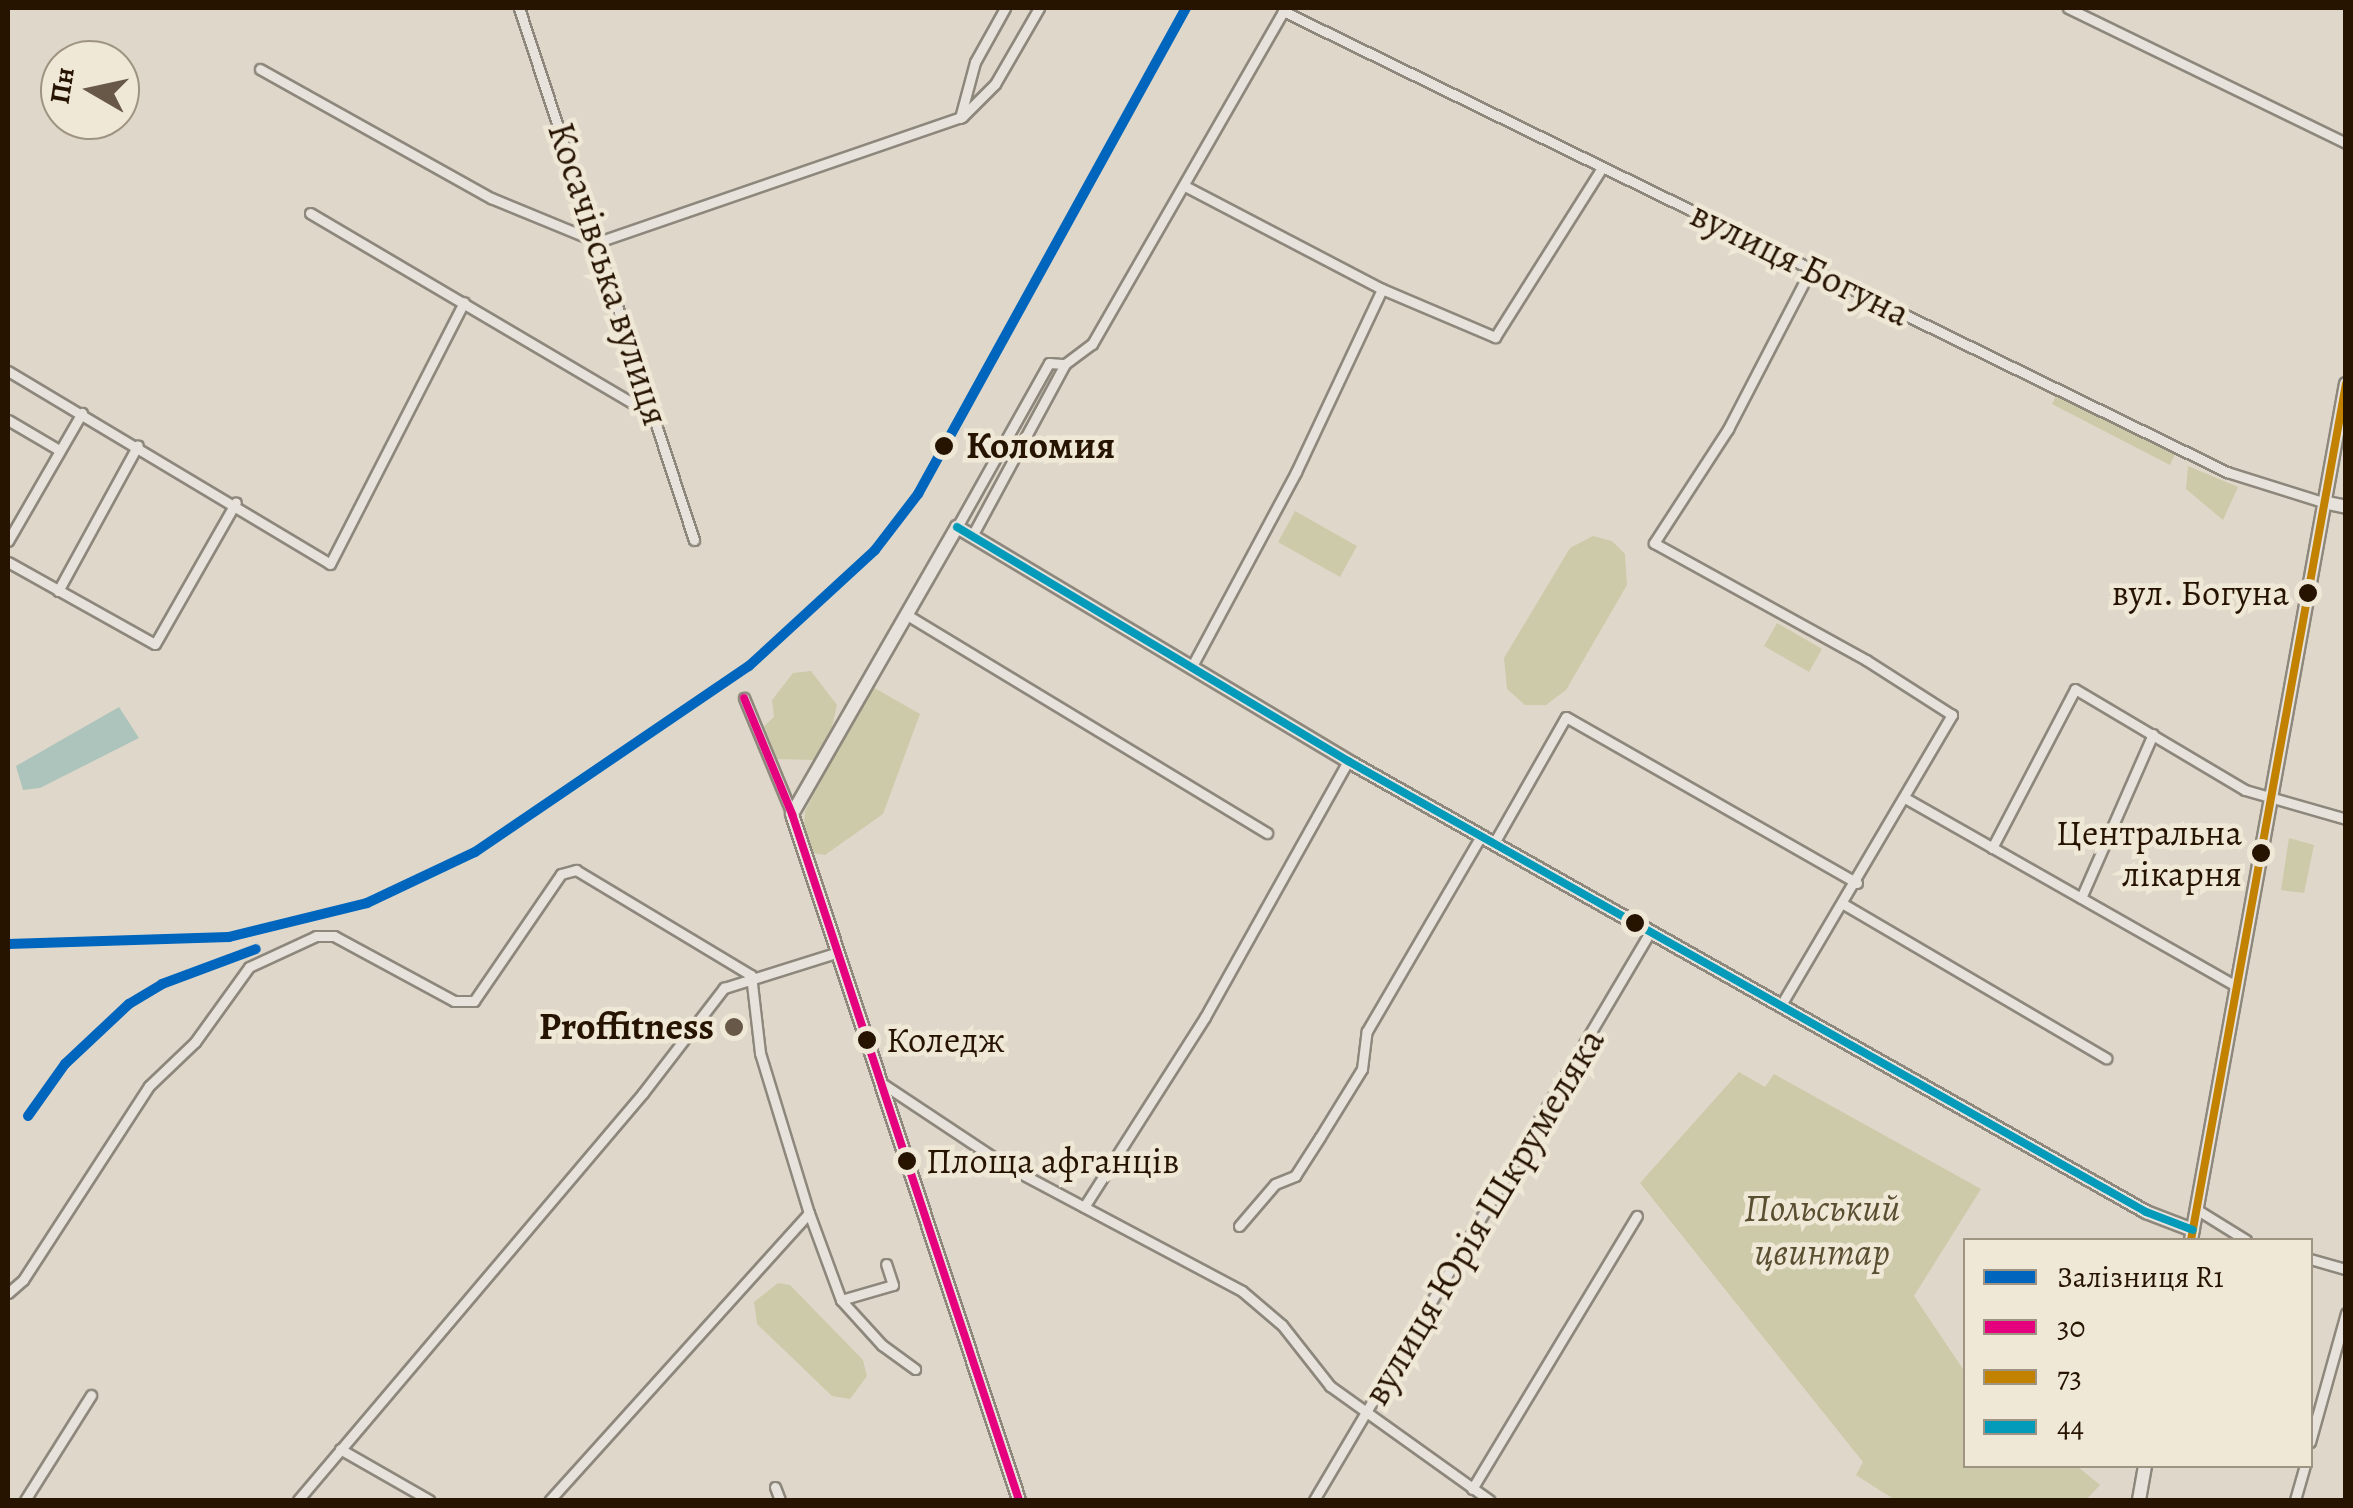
<!DOCTYPE html>
<meta charset="utf-8">
<style>
body{margin:0}
#map{position:relative;width:2353px;height:1508px;overflow:hidden;background:#dfd8ca;font-family:Alegreya,serif}
div>[style]{position:absolute}
.green>*{inset:0;background:#cccaa9}
.water>*{inset:0;background:#adc4bc}
.roads{filter:drop-shadow(2px 0 #8d877c) drop-shadow(-2px 0 #8d877c) drop-shadow(0 2px #8d877c) drop-shadow(0 -2px #8d877c)}
.street>*{height:9px;margin:-4.5px;padding:0 4.5px;transform-origin:4.5px;border-radius:4.5px;background:#e7e3dc}
.secondary>*{height:12px;margin:-6px;padding:0 6px;transform-origin:6px;border-radius:6px;background:#e7e3dc}
.bus-1>*{height:8px;margin:-4px;padding:0 4px;transform-origin:4px;border-radius:4px;background:#e5007d}
.bus-2>*{height:8px;margin:-4px;padding:0 4px;transform-origin:4px;border-radius:4px;background:#c38100}
.bus-3>*{height:8px;margin:-4px;padding:0 4px;transform-origin:4px;border-radius:4px;background:#049ab9}
.rail-1>*{height:10px;margin:-5px;padding:0 5px;transform-origin:5px;border-radius:5px;background:#0065bd}
.dots>*{width:28px;height:28px;translate:-50% -50%;box-sizing:border-box;border:5px solid #f0e8d7;border-radius:50%}
span{translate:-50% -50%;white-space:nowrap;text-align:center;line-height:1.15;-webkit-text-stroke:9px #f0e8d7;paint-order:stroke}
.bus-label{font-size:36px;color:#261300}
.right{translate:-100% -50%;text-align:right}
.left{translate:0 -50%;text-align:left}
.street-label{font-size:38px;color:#261300}
.stop-label{font-size:38px;color:#261300;font-weight:700}
.poi-label{font-size:38px;color:#261300;font-weight:700}
.park-label{font-size:38px;color:#5b4f32;font-style:italic}
.frame{position:absolute;inset:0;border:10px solid #261300;pointer-events:none}
.legend{position:absolute;left:1963px;top:1238px;width:350px;height:230px;box-sizing:border-box;background:#f0e8d7;border:2px solid #9f9381;margin:0;padding:12px 18px;list-style:none;font-size:30px;color:#261300}
.legend li{display:flex;align-items:center;gap:20px;height:50px}
.legend b{width:50px;border:2px solid #9f9381}
.north{position:absolute;left:40px;top:40px;width:100px;height:100px;box-sizing:border-box;background:#f0e8d7;border:2px solid #9f9381;border-radius:50%;rotate:279deg;font-size:28px;font-weight:700;line-height:40px;text-align:center;color:#261300}
.north::after{content:'';display:block;margin:auto;width:35px;height:45px;background:#675847;clip-path:polygon(50% 0,100% 100%,50% 72%,0 100%)}
</style>
<div id="map">
<div class="green">
<div style="clip-path:polygon(2057px 394px,2176px 452px,2170px 465px,2052px 404px)"></div>
<div style="clip-path:polygon(2188px 466px,2238px 487px,2223px 520px,2186px 489px)"></div>
<div style="clip-path:polygon(1295px 511px,1357px 546px,1340px 577px,1278px 542px)"></div>
<div style="clip-path:polygon(1593px 536px,1612px 541px,1625px 554px,1627px 585px,1566px 690px,1546px 705px,1525px 705px,1507px 689px,1504px 658px,1570px 548px)"></div>
<div style="clip-path:polygon(1777px 623px,1822px 649px,1809px 672px,1764px 646px)"></div>
<div style="clip-path:polygon(811px 671px,837px 705px,832px 727px,814px 760px,777px 759px,764px 726px,774px 717px,772px 700px,793px 673px)"></div>
<div style="clip-path:polygon(871px 686px,920px 714px,883px 814px,825px 855px,812px 853px,803px 837px,805px 811px)"></div>
<div style="clip-path:polygon(2289px 838px,2314px 845px,2304px 893px,2281px 890px)"></div>
<div style="clip-path:polygon(1739px 1072px,1765px 1087px,1774px 1074px,1981px 1189px,1914px 1296px,1965px 1372px,1966px 1466px,2077px 1466px,2100px 1485px,2086px 1500px,1895px 1500px,1856px 1475px,1863px 1462px,1640px 1183px)"></div>
<div style="clip-path:polygon(778px 1283px,790px 1285px,863px 1360px,867px 1376px,850px 1399px,832px 1396px,757px 1324px,754px 1302px)"></div>
</div>
<div class="water">
<div style="clip-path:polygon(119px 707px,139px 738px,40px 788px,23px 790px,16px 766px)"></div>
</div>
<div class="roads">
<div class="street">
<div style="left:519px;top:8px;width:560px;rotate:71.79deg"></div>
<div style="left:2068px;top:8px;width:309px;rotate:25.9deg"></div>
<div style="left:1283px;top:11px;width:1051px;rotate:26.03deg"></div>
<div style="left:2227px;top:472px;width:101px;rotate:17.4deg"></div>
<div style="left:260px;top:69px;width:265px;rotate:29.2deg"></div>
<div style="left:491px;top:198px;width:116px;rotate:22.4deg"></div>
<div style="left:960px;top:118px;width:58px;rotate:-75deg"></div>
<div style="left:975px;top:62px;width:62px;rotate:-60.9deg"></div>
<div style="left:1185px;top:186px;width:222px;rotate:27.6deg"></div>
<div style="left:1382px;top:289px;width:123px;rotate:23deg"></div>
<div style="left:1495px;top:337px;width:200px;rotate:-57.7deg"></div>
<div style="left:310px;top:213px;width:399px;rotate:30.5deg"></div>
<div style="left:598px;top:242px;width:385px;rotate:-19deg"></div>
<div style="left:962px;top:117px;width:47px;rotate:-45deg"></div>
<div style="left:995px;top:84px;width:88px;rotate:-59.9deg"></div>
<div style="left:8px;top:371px;width:375px;rotate:30.9deg"></div>
<div style="left:330px;top:564px;width:294px;rotate:-62.9deg"></div>
<div style="left:8px;top:420px;width:59px;rotate:30.5deg"></div>
<div style="left:957px;top:527px;width:188px;rotate:-60.7deg"></div>
<div style="left:1049px;top:363px;width:16px;rotate:4deg"></div>
<div style="left:972px;top:536px;width:196px;rotate:-61.6deg"></div>
<div style="left:1065px;top:364px;width:34px;rotate:-37deg"></div>
<div style="left:1092px;top:344px;width:387px;rotate:-60.1deg"></div>
<div style="left:8px;top:541px;width:148px;rotate:-60deg"></div>
<div style="left:8px;top:562px;width:168px;rotate:29.2deg"></div>
<div style="left:155px;top:644px;width:163px;rotate:-60.3deg"></div>
<div style="left:58px;top:591px;width:166px;rotate:-61.3deg"></div>
<div style="left:907px;top:615px;width:421px;rotate:31.2deg"></div>
<div style="left:1191px;top:668px;width:222px;rotate:-61.8deg"></div>
<div style="left:1296px;top:472px;width:202px;rotate:-64.8deg"></div>
<div style="left:744px;top:698px;width:126px;rotate:67.5deg"></div>
<div style="left:1905px;top:798px;width:381px;rotate:29.6deg"></div>
<div style="left:1494px;top:843px;width:145px;rotate:-60.3deg"></div>
<div style="left:1566px;top:717px;width:335px;rotate:29.7deg"></div>
<div style="left:1992px;top:848px;width:179px;rotate:-62.4deg"></div>
<div style="left:2075px;top:689px;width:198px;rotate:30.7deg"></div>
<div style="left:2245px;top:790px;width:105px;rotate:16deg"></div>
<div style="left:2081px;top:898px;width:179px;rotate:-66.3deg"></div>
<div style="left:1845px;top:905px;width:303px;rotate:30.4deg"></div>
<div style="left:1781px;top:1005px;width:337px;rotate:-59.5deg"></div>
<div style="left:1952px;top:715px;width:102px;rotate:-147.4deg"></div>
<div style="left:1866px;top:660px;width:242px;rotate:-151.1deg"></div>
<div style="left:1654px;top:543px;width:136px;rotate:-57deg"></div>
<div style="left:1728px;top:429px;width:180px;rotate:-62.6deg"></div>
<div style="left:883px;top:1084px;width:146px;rotate:33.6deg"></div>
<div style="left:1005px;top:1165px;width:268px;rotate:28deg"></div>
<div style="left:1242px;top:1291px;width:52px;rotate:40.4deg"></div>
<div style="left:1282px;top:1325px;width:78px;rotate:51.8deg"></div>
<div style="left:1330px;top:1386px;width:196px;rotate:35.6deg"></div>
<div style="left:1084px;top:1207px;width:225px;rotate:-57.5deg"></div>
<div style="left:1205px;top:1017px;width:293px;rotate:-60.8deg"></div>
<div style="left:2196px;top:1209px;width:59px;rotate:31.8deg"></div>
<div style="left:809px;top:1213px;width:93px;rotate:69.8deg"></div>
<div style="left:841px;top:1300px;width:61px;rotate:47.7deg"></div>
<div style="left:882px;top:1345px;width:41px;rotate:36deg"></div>
<div style="left:1239px;top:1226px;width:55px;rotate:-49.4deg"></div>
<div style="left:1275px;top:1184px;width:22px;rotate:-22deg"></div>
<div style="left:1295px;top:1176px;width:46px;rotate:-57.3deg"></div>
<div style="left:1320px;top:1137px;width:80px;rotate:-58.3deg"></div>
<div style="left:1362px;top:1069px;width:38px;rotate:-83deg"></div>
<div style="left:1367px;top:1031px;width:226px;rotate:-59.7deg"></div>
<div style="left:2310px;top:1259px;width:37px;rotate:16deg"></div>
<div style="left:8px;top:1293px;width:20px;rotate:-41deg"></div>
<div style="left:23px;top:1280px;width:231px;rotate:-57deg"></div>
<div style="left:149px;top:1086px;width:64px;rotate:-43.7deg"></div>
<div style="left:195px;top:1042px;width:92px;rotate:-54.2deg"></div>
<div style="left:249px;top:967px;width:74px;rotate:-24.8deg"></div>
<div style="left:316px;top:936px;width:18px"></div>
<div style="left:334px;top:936px;width:136px;rotate:28.4deg"></div>
<div style="left:454px;top:1001px;width:20px"></div>
<div style="left:474px;top:1001px;width:154px;rotate:-55.6deg"></div>
<div style="left:561px;top:874px;width:16px;rotate:-15deg"></div>
<div style="left:576px;top:870px;width:204px;rotate:31deg"></div>
<div style="left:751px;top:975px;width:79px;rotate:83.4deg"></div>
<div style="left:760px;top:1053px;width:167px;rotate:73deg"></div>
<div style="left:809px;top:1213px;width:387px;rotate:132.1deg"></div>
<div style="left:841px;top:1300px;width:54px;rotate:-16.1deg"></div>
<div style="left:893px;top:1285px;width:22px;rotate:-108deg"></div>
<div style="left:2310px;top:1442px;width:134px;rotate:-74.4deg"></div>
<div style="left:340px;top:1449px;width:103px;rotate:29.8deg"></div>
<div style="left:775px;top:1487px;width:14px;rotate:69deg"></div>
<div style="left:1472px;top:1489px;width:319px;rotate:-58.9deg"></div>
<div style="left:25px;top:1500px;width:124px;rotate:-57.8deg"></div>
<div style="left:298px;top:1500px;width:534px;rotate:-49.71deg"></div>
<div style="left:643px;top:1093px;width:133px;rotate:-52.4deg"></div>
<div style="left:724px;top:988px;width:117px;rotate:-17.4deg"></div>
<div style="left:1314px;top:1500px;width:660px;rotate:-59.39deg"></div>
<div style="left:2295px;top:1500px;width:35px;rotate:-74deg"></div>
</div>
<div class="secondary">
<div style="left:2323px;top:502px;width:24px;rotate:12deg"></div>
<div style="left:2191px;top:1240px;width:870px;rotate:-79.74deg"></div>
<div style="left:1019px;top:1500px;width:723px;rotate:-108.31deg"></div>
<div style="left:792px;top:814px;width:331px;rotate:-60.1deg"></div>
<div style="left:957px;top:527px;width:456px;rotate:30.9deg"></div>
<div style="left:1348px;top:761px;width:917px;rotate:29.47deg"></div>
<div style="left:2146px;top:1212px;width:50px;rotate:21deg"></div>
<div style="left:2139px;top:1500px;width:35px;rotate:-80deg"></div>
</div>
</div>
<div class="bus-1">
<div style="left:744px;top:698px;width:126px;rotate:67.5deg"></div>
<div style="left:792px;top:814px;width:723px;rotate:71.69deg"></div>
</div>
<div class="bus-2">
<div style="left:2191px;top:1240px;width:870px;rotate:-79.74deg"></div>
</div>
<div class="bus-3">
<div style="left:957px;top:527px;width:456px;rotate:30.9deg"></div>
<div style="left:1348px;top:761px;width:917px;rotate:29.47deg"></div>
<div style="left:2146px;top:1212px;width:50px;rotate:21deg"></div>
</div>
<div class="rail-1">
<div style="left:8px;top:944px;width:221px;rotate:-1.8deg"></div>
<div style="left:229px;top:937px;width:142px;rotate:-13.8deg"></div>
<div style="left:367px;top:903px;width:119px;rotate:-25.3deg"></div>
<div style="left:475px;top:852px;width:331px;rotate:-34.2deg"></div>
<div style="left:749px;top:666px;width:171px;rotate:-42.6deg"></div>
<div style="left:875px;top:550px;width:71px;rotate:-52.5deg"></div>
<div style="left:918px;top:494px;width:555px;rotate:-61.13deg"></div>
<div style="left:28px;top:1116px;width:64px;rotate:-54.6deg"></div>
<div style="left:65px;top:1064px;width:88px;rotate:-43.2deg"></div>
<div style="left:129px;top:1004px;width:39px;rotate:-31deg"></div>
<div style="left:162px;top:984px;width:100px;rotate:-20.4deg"></div>
</div>
<div class="dots">
<div style="left:944px;top:446px;background:#261300"></div>
<div style="left:2308px;top:593px;background:#261300"></div>
<div style="left:2261px;top:853px;background:#261300"></div>
<div style="left:1635px;top:923px;background:#261300"></div>
<div style="left:734px;top:1027px;background:#675847"></div>
<div style="left:867px;top:1040px;background:#261300"></div>
<div style="left:907px;top:1161px;background:#261300"></div>
</div>
<div class="bus-label">
<span class="right" style="left:2289px;top:593px">вул. Богуна</span>
<span class="right" style="left:2242px;top:853px">Центральна<br>лікарня</span>
<span class="left" style="left:886px;top:1040px">Коледж</span>
<span class="left" style="left:926px;top:1161px">Площа афганців</span>
</div>
<div class="street-label">
<span style="left:1800px;top:264px;rotate:26deg">вулиця Богуна</span>
<span style="left:608px;top:274px;rotate:72deg">Косачівська вулиця</span>
<span style="left:1484px;top:1217px;rotate:-59deg">вулиця Юрія Шкрумеляка</span>
</div>
<div class="stop-label">
<span class="left" style="left:966px;top:446px">Коломия</span>
</div>
<div class="poi-label">
<span class="right" style="left:714px;top:1027px">Proffitness</span>
</div>
<div class="park-label">
<span style="left:1822px;top:1231px">Польський<br>цвинтар</span>
</div>
<div class="frame"></div>
<ul class="legend">
<li><b style="height:12px;background:#0065bd"></b>Залізниця R1</li>
<li><b style="height:12px;background:#e5007d"></b>30</li>
<li><b style="height:12px;background:#c38100"></b>73</li>
<li><b style="height:12px;background:#049ab9"></b>44</li>
</ul>
<div class="north">Пн</div>
</div>
